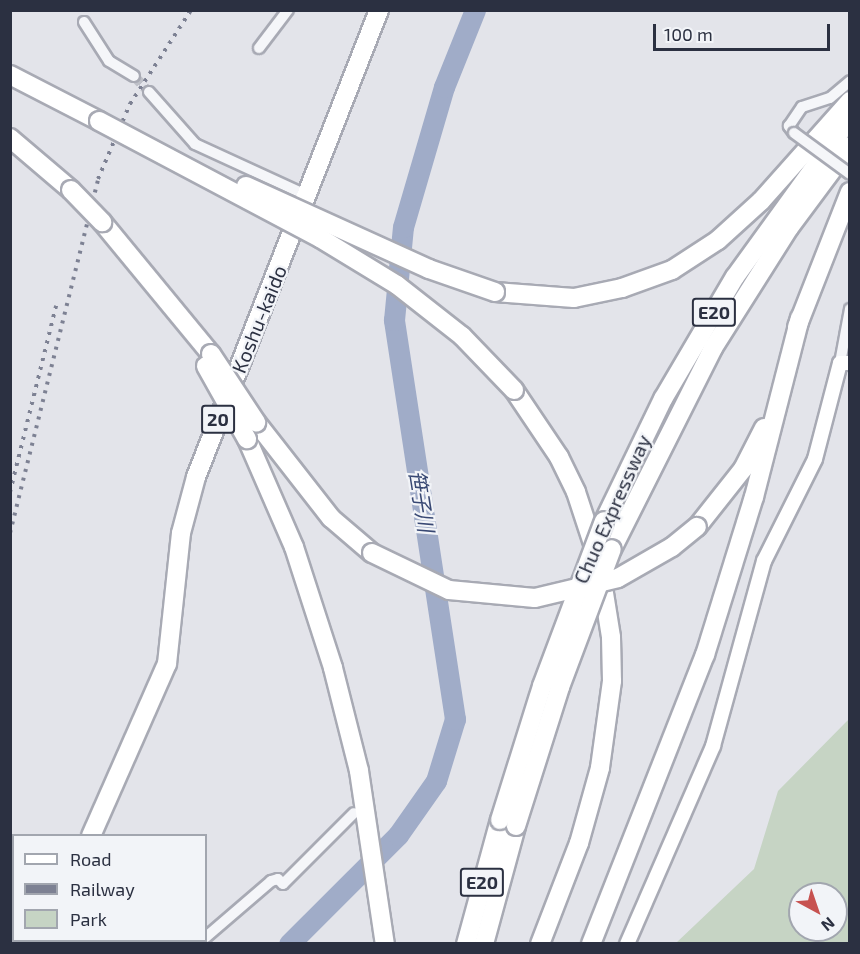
<!DOCTYPE html>
<meta charset="utf-8">
<style>
body{margin:0}
#map{position:relative;width:860px;height:954px;overflow:hidden;background:#e3e4ea;font-family:"Exo 2","Noto Sans JP",sans-serif}
div>[style]{position:absolute}
.green>*{inset:0;background:#c6d4c4}
.river>*{height:21px;margin:-10.5px;padding:0 10.5px;transform-origin:10.5px;border-radius:10.5px;background:#a0acc8}
.street-tunnel>*{height:10px;margin-top:-5px;transform-origin:0;background:repeating-linear-gradient(90deg,#bec0c8 0 10px,transparent 0 15px)}
.roads{filter:drop-shadow(2px 0 #a8aab4) drop-shadow(-2px 0 #a8aab4) drop-shadow(0 2px #a8aab4) drop-shadow(0 -2px #a8aab4)}
.street>*{height:10px;margin:-5px;padding:0 5px;transform-origin:5px;border-radius:5px;background:#f5f6f9}
.secondary>*{height:14px;margin:-7px;padding:0 7px;transform-origin:7px;border-radius:7px;background:#fff}
.highway>*{height:18px;margin:-9px;padding:0 9px;transform-origin:9px;border-radius:9px;background:#fff}
.rail>*{height:4px;margin-top:-2px;transform-origin:0;background:repeating-linear-gradient(90deg,#7d8193 0 3px,transparent 0 9px)}
.bridges{filter:drop-shadow(2px 0 #a8aab4) drop-shadow(-2px 0 #a8aab4) drop-shadow(0 2px #a8aab4) drop-shadow(0 -2px #a8aab4)}
.street-bridge>*{height:10px;margin:-5px;padding:0 5px;transform-origin:5px;border-radius:5px;background:#f5f6f9}
.highway-bridge>*{height:18px;margin:-9px;padding:0 9px;transform-origin:9px;border-radius:9px;background:#fff}
span{translate:-50% -50%;white-space:nowrap;text-align:center;line-height:1.15;-webkit-text-stroke:4.5px #f2f4f8;paint-order:stroke}
.shield-label span{padding:2px 4px;background:#f2f4f8;border:2px solid;border-radius:4px;-webkit-text-stroke-width:0}
.shield-label{font-size:18px;color:#2b3041;font-weight:700}
.street-label{font-size:20px;color:#2b3041}
.water-label{font-size:21px;color:#384873;font-style:italic}
.frame{position:absolute;inset:0;border:12px solid #2b3041;pointer-events:none}
.legend{position:absolute;left:12px;top:834px;width:195px;height:108px;box-sizing:border-box;background:#f2f4f8;border:2px solid #a2a6af;margin:0;padding:8px 10px;list-style:none;font-size:18px;color:#2b3041}
.legend li{display:flex;align-items:center;gap:12px;height:30px}
.legend b{width:30px;border:2px solid #a2a6af}
.north{position:absolute;left:788px;top:882px;width:60px;height:60px;box-sizing:border-box;background:#f2f4f8;border:2px solid #a2a6af;border-radius:50%;rotate:140deg;font-size:16px;font-weight:700;line-height:24px;text-align:center;color:#2b3041}
.north::after{content:'';display:block;margin:auto;width:21px;height:27px;background:#c75250;clip-path:polygon(50% 0,100% 100%,50% 72%,0 100%)}
.scale{position:absolute;left:653px;top:24px;width:177px;height:27px;box-sizing:border-box;border:3px solid #2b3041;border-top:0;padding-left:8px;font-size:18px;line-height:21px;white-space:nowrap;color:#2b3041;-webkit-text-stroke:4px #f2f4f8;paint-order:stroke}
</style>
<div id="map">
<div class="green">
<div style="clip-path:polygon(evenodd,849px 719px,849px 943px,676px 943px,754px 869px,778px 791px,849px 719px,800px 894px,836px 894px,836px 930px,800px 930px,800px 894px)"></div>
</div>
<div class="river">
<div style="left:289px;top:944px;width:154px;rotate:-45deg"></div>
<div style="left:398px;top:835px;width:66px;rotate:-54.9deg"></div>
<div style="left:436px;top:781px;width:65px;rotate:-73deg"></div>
<div style="left:455px;top:719px;width:404px;rotate:-98.7deg"></div>
<div style="left:394px;top:320px;width:93px;rotate:-84.5deg"></div>
<div style="left:403px;top:227px;width:146px;rotate:-73.7deg"></div>
<div style="left:444px;top:87px;width:83px;rotate:-68.1deg"></div>
</div>
<div class="street-tunnel">
<div style="left:134px;top:76px;width:22px;rotate:47deg"></div>
</div>
<div class="roads">
<div class="street">
<div style="left:84px;top:22px;width:46px;rotate:57.3deg"></div>
<div style="left:109px;top:61px;width:29px;rotate:31deg"></div>
<div style="left:259px;top:48px;width:48px;rotate:-52.7deg"></div>
<div style="left:149px;top:92px;width:69px;rotate:48.5deg"></div>
<div style="left:195px;top:144px;width:124px;rotate:24.7deg"></div>
<div style="left:794px;top:133px;width:9px;rotate:-126deg"></div>
<div style="left:789px;top:126px;width:23px;rotate:-56deg"></div>
<div style="left:802px;top:107px;width:29px;rotate:-18deg"></div>
<div style="left:830px;top:98px;width:26px;rotate:-40deg"></div>
<div style="left:840px;top:363px;width:55px;rotate:-79.5deg"></div>
<div style="left:206px;top:937px;width:86px;rotate:-40.7deg"></div>
<div style="left:271px;top:881px;width:7px;rotate:-16deg"></div>
<div style="left:278px;top:879px;width:7px;rotate:45deg"></div>
<div style="left:283px;top:884px;width:100px;rotate:-45deg"></div>
</div>
<div class="secondary">
<div style="left:627px;top:944px;width:216px;rotate:-66.5deg"></div>
<div style="left:713px;top:746px;width:192px;rotate:-74.6deg"></div>
<div style="left:764px;top:561px;width:114px;rotate:-63.4deg"></div>
<div style="left:815px;top:459px;width:99px;rotate:-75.4deg"></div>
<div style="left:840px;top:363px;width:10px"></div>
</div>
<div class="highway">
<div style="left:10px;top:75px;width:100px;rotate:27.3deg"></div>
<div style="left:10px;top:138px;width:80px;rotate:40.4deg"></div>
<div style="left:102px;top:222px;width:171px;rotate:50.5deg"></div>
<div style="left:495px;top:292px;width:79px;rotate:4.3deg"></div>
<div style="left:574px;top:298px;width:49px;rotate:-11.8deg"></div>
<div style="left:622px;top:288px;width:53px;rotate:-19.8deg"></div>
<div style="left:672px;top:270px;width:55px;rotate:-33.1deg"></div>
<div style="left:718px;top:240px;width:58px;rotate:-42.2deg"></div>
<div style="left:761px;top:201px;width:134px;rotate:-48.3deg"></div>
<div style="left:797px;top:327px;width:145px;rotate:-68.6deg"></div>
<div style="left:514px;top:390px;width:81px;rotate:56.1deg"></div>
<div style="left:559px;top:457px;width:39px;rotate:64deg"></div>
<div style="left:576px;top:492px;width:74px;rotate:71.8deg"></div>
<div style="left:599px;top:562px;width:76px;rotate:80.9deg"></div>
<div style="left:611px;top:637px;width:44px;rotate:88.7deg"></div>
<div style="left:612px;top:681px;width:88px;rotate:97.9deg"></div>
<div style="left:600px;top:768px;width:78px;rotate:105.6deg"></div>
<div style="left:579px;top:843px;width:108px;rotate:111.1deg"></div>
<div style="left:256px;top:422px;width:122px;rotate:52deg"></div>
<div style="left:331px;top:518px;width:54px;rotate:40.5deg"></div>
<div style="left:247px;top:439px;width:118px;rotate:66.5deg"></div>
<div style="left:294px;top:547px;width:127px;rotate:72.1deg"></div>
<div style="left:333px;top:668px;width:106px;rotate:75.8deg"></div>
<div style="left:359px;top:771px;width:175px;rotate:81.5deg"></div>
<div style="left:604px;top:521px;width:136px;rotate:-64.2deg"></div>
<div style="left:663px;top:399px;width:142px;rotate:-59.5deg"></div>
<div style="left:735px;top:277px;width:196px;rotate:-54.1deg"></div>
<div style="left:697px;top:527px;width:74px;rotate:-51.6deg"></div>
<div style="left:743px;top:469px;width:46px;rotate:-62.9deg"></div>
<div style="left:612px;top:549px;width:225px;rotate:-63.3deg"></div>
<div style="left:713px;top:348px;width:142px;rotate:-57.7deg"></div>
<div style="left:789px;top:228px;width:102px;rotate:-53.4deg"></div>
<div style="left:91px;top:836px;width:188px;rotate:-66.2deg"></div>
<div style="left:167px;top:664px;width:132px;rotate:-83.9deg"></div>
<div style="left:181px;top:533px;width:58px;rotate:-75deg"></div>
<div style="left:196px;top:477px;width:502px;rotate:-68.6deg"></div>
<div style="left:41px;top:944px;width:4px;rotate:-76deg"></div>
<div style="left:466px;top:944px;width:129px;rotate:-74.7deg"></div>
<div style="left:484px;top:944px;width:122px;rotate:-74.8deg"></div>
<div style="left:591px;top:944px;width:311px;rotate:-68.5deg"></div>
<div style="left:705px;top:655px;width:165px;rotate:-72.8deg"></div>
<div style="left:754px;top:497px;width:185px;rotate:-75.6deg"></div>
</div>
</div>
<div class="rail">
<div style="left:10px;top:492px;width:192px;rotate:-76.1deg"></div>
<div style="left:10px;top:533px;width:365px;rotate:-76deg"></div>
<div style="left:98px;top:179px;width:82px;rotate:-66.9deg"></div>
<div style="left:130px;top:104px;width:112px;rotate:-57deg"></div>
</div>
<div class="bridges">
<div class="street-bridge">
<div style="left:794px;top:133px;width:69px;rotate:36.2deg"></div>
</div>
<div class="highway-bridge">
<div style="left:99px;top:121px;width:250px;rotate:27.9deg"></div>
<div style="left:320px;top:238px;width:90px;rotate:31.4deg"></div>
<div style="left:397px;top:285px;width:83px;rotate:38.1deg"></div>
<div style="left:462px;top:336px;width:75px;rotate:46.1deg"></div>
<div style="left:246px;top:186px;width:201px;rotate:24.4deg"></div>
<div style="left:429px;top:269px;width:70px;rotate:19.2deg"></div>
<div style="left:71px;top:190px;width:45px;rotate:45.9deg"></div>
<div style="left:211px;top:354px;width:82px;rotate:56.5deg"></div>
<div style="left:206px;top:366px;width:84px;rotate:60.7deg"></div>
<div style="left:372px;top:553px;width:85px;rotate:25.7deg"></div>
<div style="left:449px;top:590px;width:86px;rotate:5.3deg"></div>
<div style="left:535px;top:598px;width:85px;rotate:-13.5deg"></div>
<div style="left:618px;top:578px;width:62px;rotate:-29.9deg"></div>
<div style="left:672px;top:547px;width:32px;rotate:-39deg"></div>
<div style="left:500px;top:820px;width:140px;rotate:-72.6deg"></div>
<div style="left:542px;top:686px;width:176px;rotate:-69.4deg"></div>
<div style="left:516px;top:826px;width:146px;rotate:-72.4deg"></div>
<div style="left:560px;top:687px;width:147px;rotate:-69.4deg"></div>
</div>
</div>
<div class="shield-label">
<span style="left:714px;top:312px">E20</span>
<span style="left:218px;top:419px">20</span>
<span style="left:482px;top:882px">E20</span>
</div>
<div class="street-label">
<span style="left:259px;top:319px;rotate:-68deg">Koshu-kaido</span>
<span style="left:612px;top:509px;rotate:-66deg">Chuo Expressway</span>
</div>
<div class="water-label">
<span style="left:422px;top:501px;rotate:81deg">笹子川</span>
</div>
<div class="frame"></div>
<ul class="legend">
<li><b style="height:8px;background:#fff"></b>Road</li>
<li><b style="height:8px;background:#7d8193"></b>Railway</li>
<li><b style="height:16px;background:#c6d4c4"></b>Park</li>
</ul>
<div class="north">N</div>
<div class="scale">100 m</div>
</div>
